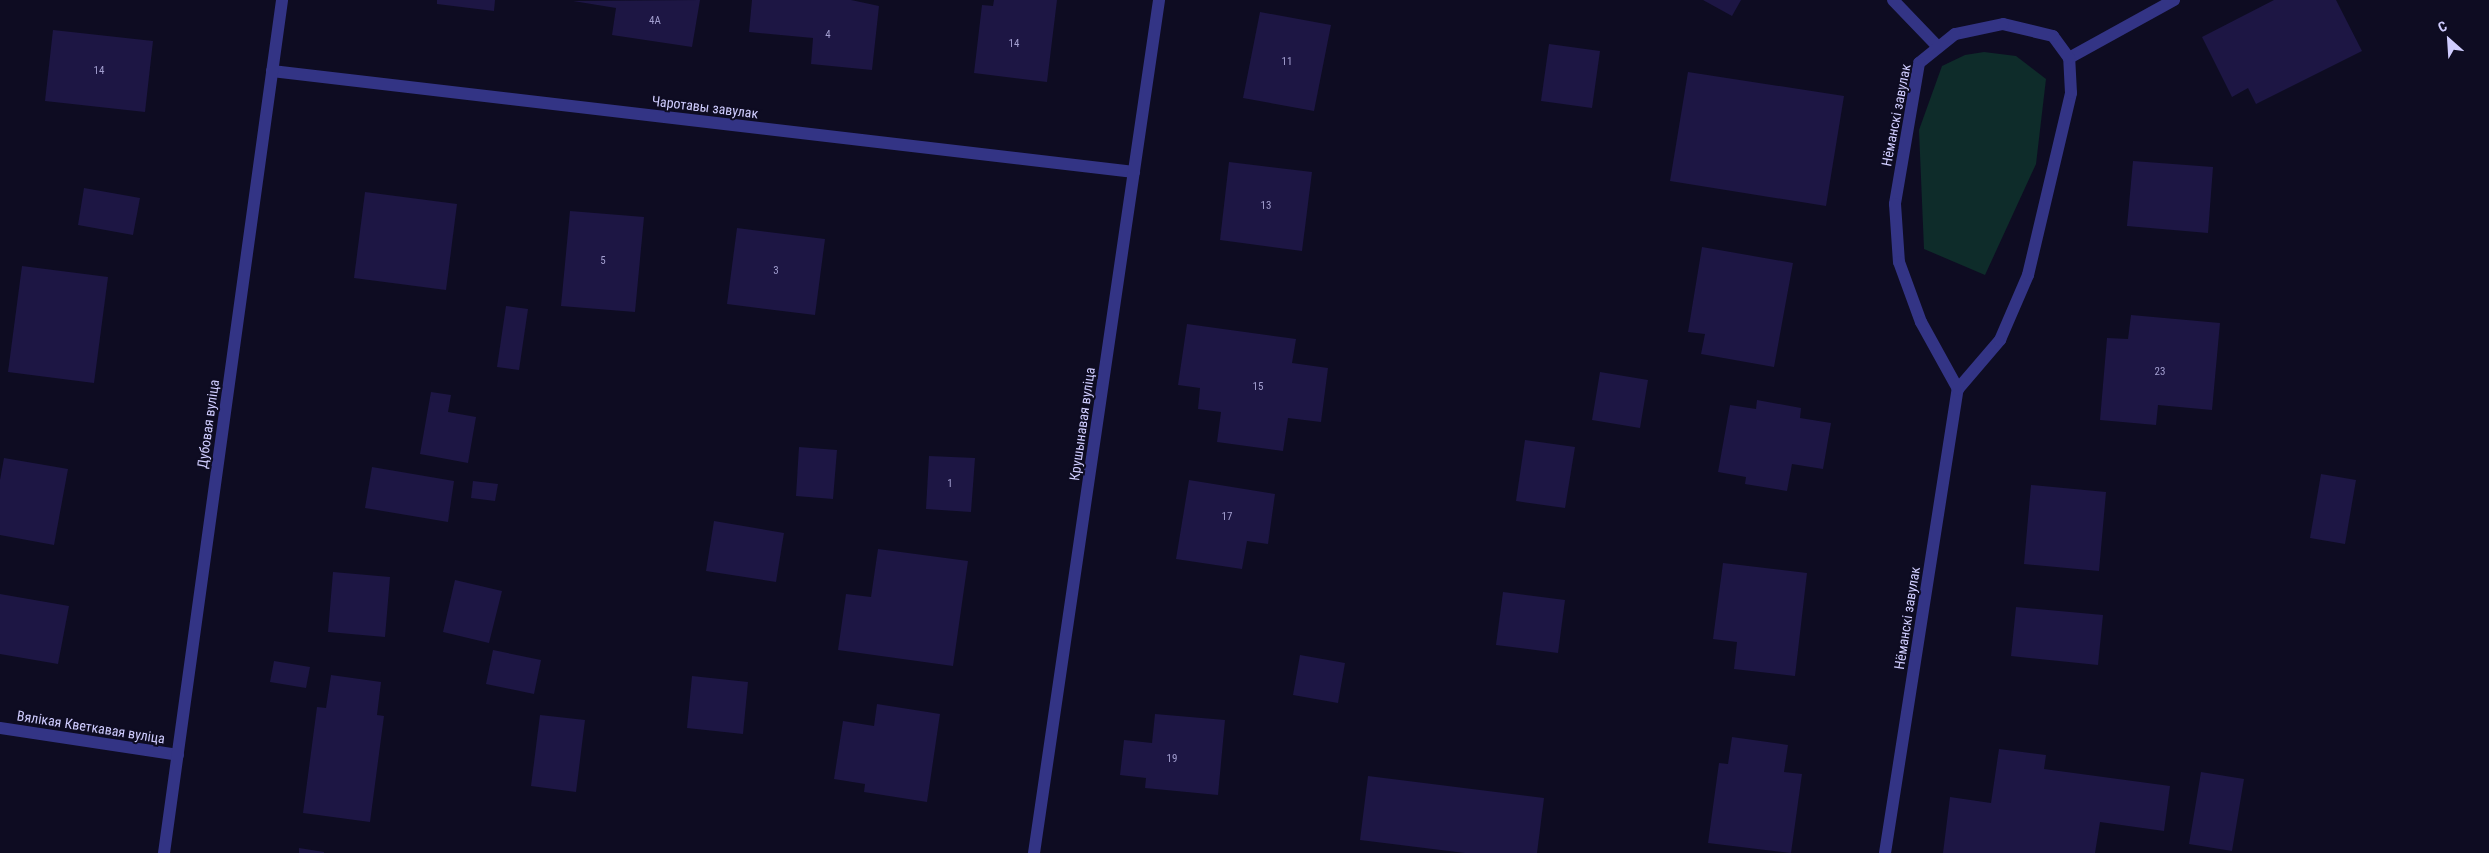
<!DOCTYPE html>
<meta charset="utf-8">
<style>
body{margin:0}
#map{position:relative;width:2489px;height:853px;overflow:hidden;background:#0e0c22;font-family:"Roboto Condensed",sans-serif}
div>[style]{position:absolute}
.green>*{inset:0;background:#0e2c2a}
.building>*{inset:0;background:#1d1644}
.minor>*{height:12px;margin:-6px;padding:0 6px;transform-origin:6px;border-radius:6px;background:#333485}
span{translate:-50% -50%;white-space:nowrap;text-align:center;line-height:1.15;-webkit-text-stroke:4px #0e0c22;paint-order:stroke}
.number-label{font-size:11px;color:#a39fd0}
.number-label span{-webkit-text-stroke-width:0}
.street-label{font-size:14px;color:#d0cdff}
.north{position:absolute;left:2424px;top:15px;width:50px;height:50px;-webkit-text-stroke:4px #0e0c22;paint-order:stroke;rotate:334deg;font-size:14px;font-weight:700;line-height:20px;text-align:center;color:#d0cdff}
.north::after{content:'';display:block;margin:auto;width:18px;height:22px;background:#d0cdff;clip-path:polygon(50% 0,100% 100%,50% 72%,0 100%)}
</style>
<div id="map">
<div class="green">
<div style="clip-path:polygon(1984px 52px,2016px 56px,2046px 79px,2036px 164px,1985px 275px,1924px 249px,1919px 130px,1942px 66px,1965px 55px)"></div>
</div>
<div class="building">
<div style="clip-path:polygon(437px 0,495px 0,494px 11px,437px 4px)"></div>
<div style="clip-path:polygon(700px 0,692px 47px,612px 35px,616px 8px,573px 1px)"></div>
<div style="clip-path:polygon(752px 0,851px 0,879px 6px,872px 70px,811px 64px,813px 38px,749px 32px)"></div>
<div style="clip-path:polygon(994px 0,1057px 0,1047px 82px,974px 73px,982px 5px,993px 6px)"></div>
<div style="clip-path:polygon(1703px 0,1741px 0,1732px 16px)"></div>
<div style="clip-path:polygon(2274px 0,2336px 0,2362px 51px,2256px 104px,2248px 88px,2232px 97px,2202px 37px)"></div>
<div style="clip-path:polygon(1260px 12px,1331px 25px,1314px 111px,1243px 98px)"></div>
<div style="clip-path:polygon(53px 30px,153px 41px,145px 112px,45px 101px)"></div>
<div style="clip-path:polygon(1549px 44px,1600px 51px,1592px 108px,1541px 101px)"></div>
<div style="clip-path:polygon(1688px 72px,1844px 96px,1826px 206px,1670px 181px)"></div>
<div style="clip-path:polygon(2133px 161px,2213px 167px,2208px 233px,2127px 226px)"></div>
<div style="clip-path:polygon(1229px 162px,1312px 172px,1302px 251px,1220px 240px)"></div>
<div style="clip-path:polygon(84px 188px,140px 198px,133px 235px,78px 225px)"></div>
<div style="clip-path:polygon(365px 192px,457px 204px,446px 290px,354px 278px)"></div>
<div style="clip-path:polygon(570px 211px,644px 217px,635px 312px,561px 306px)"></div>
<div style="clip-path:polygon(737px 228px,825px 239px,815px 315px,727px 304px)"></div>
<div style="clip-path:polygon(1702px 247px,1793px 263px,1774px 367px,1701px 354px,1705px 334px,1688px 332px)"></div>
<div style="clip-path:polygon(22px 266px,108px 277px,94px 383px,8px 372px)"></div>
<div style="clip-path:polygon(506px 306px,528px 309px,519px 370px,497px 367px)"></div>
<div style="clip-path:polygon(2131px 315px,2220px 323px,2212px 410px,2158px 405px,2156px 425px,2100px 420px,2107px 338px,2128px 339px)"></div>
<div style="clip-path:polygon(1187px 324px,1296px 339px,1292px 363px,1328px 368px,1321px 422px,1288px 418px,1283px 451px,1217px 442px,1221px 412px,1198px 409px,1200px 388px,1178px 385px)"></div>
<div style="clip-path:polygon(1600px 372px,1648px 380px,1640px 428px,1592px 420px)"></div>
<div style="clip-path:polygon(431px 392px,451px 395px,448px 412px,476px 417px,468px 463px,420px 454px)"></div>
<div style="clip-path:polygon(1757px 400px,1801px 408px,1800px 418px,1831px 423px,1823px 469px,1792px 464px,1787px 491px,1745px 484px,1746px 477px,1718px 472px,1730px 405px,1756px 409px)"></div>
<div style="clip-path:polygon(1525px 440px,1575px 447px,1565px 508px,1516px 501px)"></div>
<div style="clip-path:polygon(799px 447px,837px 450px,833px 499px,796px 496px)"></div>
<div style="clip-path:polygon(929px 456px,975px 458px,971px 512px,926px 509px)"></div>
<div style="clip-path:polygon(4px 458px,68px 469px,54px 545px,0 535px,0 480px)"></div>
<div style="clip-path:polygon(372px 467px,454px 481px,448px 522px,365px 508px)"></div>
<div style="clip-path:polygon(2321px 474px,2356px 480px,2345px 544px,2310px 538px)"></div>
<div style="clip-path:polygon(1189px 480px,1275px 494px,1268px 544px,1247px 541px,1242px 569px,1176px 559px)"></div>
<div style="clip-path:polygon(473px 481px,498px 484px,495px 501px,471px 498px)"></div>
<div style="clip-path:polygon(2031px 485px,2106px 492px,2099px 571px,2024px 564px)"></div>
<div style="clip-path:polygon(714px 521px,784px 533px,776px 582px,706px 571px)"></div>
<div style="clip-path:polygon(878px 549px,968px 561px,953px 666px,838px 650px,846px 594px,871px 597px)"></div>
<div style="clip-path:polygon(1723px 563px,1807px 573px,1795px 676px,1734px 669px,1737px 642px,1713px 639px)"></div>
<div style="clip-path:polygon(333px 572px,390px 577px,385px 637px,328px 632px)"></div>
<div style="clip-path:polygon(455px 580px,502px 591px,489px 643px,443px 632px)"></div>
<div style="clip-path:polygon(1503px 592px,1565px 600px,1558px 653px,1496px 645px)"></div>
<div style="clip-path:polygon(0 594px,69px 606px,58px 664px,0 654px)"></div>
<div style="clip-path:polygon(2016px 607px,2103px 615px,2098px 665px,2011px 656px)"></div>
<div style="clip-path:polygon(493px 650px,541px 660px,534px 694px,486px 684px)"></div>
<div style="clip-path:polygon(1300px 655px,1345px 663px,1338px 703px,1293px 695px)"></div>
<div style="clip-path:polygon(274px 661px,310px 667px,306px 688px,270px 682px)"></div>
<div style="clip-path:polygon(331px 675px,381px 682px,377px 715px,384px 716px,370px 822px,303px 813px,317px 707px,326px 708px)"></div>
<div style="clip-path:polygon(692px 676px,748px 682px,743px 734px,687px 728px)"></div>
<div style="clip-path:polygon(877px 704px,940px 714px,927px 802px,864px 792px,865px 784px,834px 779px,843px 721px,874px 726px)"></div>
<div style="clip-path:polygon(1155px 714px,1225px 720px,1218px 795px,1145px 788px,1146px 778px,1120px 775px,1124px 740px,1152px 743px)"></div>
<div style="clip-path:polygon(540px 715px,585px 720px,576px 792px,531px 786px)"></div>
<div style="clip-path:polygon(1732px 737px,1788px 745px,1784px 772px,1802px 774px,1791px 853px,1708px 843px,1719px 763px,1728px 764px)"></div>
<div style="clip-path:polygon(1999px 749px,2046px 755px,2044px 769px,2170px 786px,2164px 831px,2100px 822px,2095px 853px,1943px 853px,1950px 797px,1991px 803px)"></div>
<div style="clip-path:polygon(2201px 772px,2244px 779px,2232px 851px,2189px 844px)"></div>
<div style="clip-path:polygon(1368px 776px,1544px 798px,1537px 853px,1465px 853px,1360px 840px)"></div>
<div style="clip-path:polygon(299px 848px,324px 852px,324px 853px,299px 853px)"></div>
</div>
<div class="minor">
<div style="left:1893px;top:0;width:65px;rotate:46.2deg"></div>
<div style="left:2069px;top:58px;width:120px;rotate:-28.9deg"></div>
<div style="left:272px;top:71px;width:868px;rotate:6.68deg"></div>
<div style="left:0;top:728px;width:180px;rotate:8.6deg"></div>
<div style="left:164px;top:853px;width:861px;rotate:-82.12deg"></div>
<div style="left:1034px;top:853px;width:862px;rotate:-81.66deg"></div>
<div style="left:1885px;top:853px;width:470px;rotate:-81.1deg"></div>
<div style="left:1958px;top:389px;width:65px;rotate:-49.4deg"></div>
<div style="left:2000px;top:340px;width:71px;rotate:-66.7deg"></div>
<div style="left:2028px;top:275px;width:187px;rotate:-76.7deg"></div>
<div style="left:2071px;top:93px;width:35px;rotate:-93deg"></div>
<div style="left:2069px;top:58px;width:27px;rotate:-126deg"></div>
<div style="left:2053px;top:36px;width:51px;rotate:-166.5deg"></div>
<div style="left:2003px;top:24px;width:49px;rotate:168.2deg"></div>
<div style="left:1955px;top:34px;width:46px;rotate:141.1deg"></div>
<div style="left:1919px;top:63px;width:143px;rotate:99.7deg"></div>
<div style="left:1895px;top:204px;width:58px;rotate:86.1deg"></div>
<div style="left:1899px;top:262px;width:64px;rotate:69.9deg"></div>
<div style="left:1921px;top:322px;width:77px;rotate:61.1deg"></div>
</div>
<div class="number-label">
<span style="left:655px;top:21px">4А</span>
<span style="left:828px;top:35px">4</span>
<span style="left:1014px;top:44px">14</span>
<span style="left:1287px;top:62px">11</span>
<span style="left:99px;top:71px">14</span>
<span style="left:1266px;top:206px">13</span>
<span style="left:603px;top:261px">5</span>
<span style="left:776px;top:271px">3</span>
<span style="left:2160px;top:372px">23</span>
<span style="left:1258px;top:387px">15</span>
<span style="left:950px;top:484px">1</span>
<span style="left:1227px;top:517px">17</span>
<span style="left:1172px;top:759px">19</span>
</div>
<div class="street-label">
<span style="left:705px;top:107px;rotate:7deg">Чаротавы завулак</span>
<span style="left:1896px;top:115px;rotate:-79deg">Нёманскі завулак</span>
<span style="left:208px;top:424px;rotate:-82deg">Дубовая вуліца</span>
<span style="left:1082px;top:424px;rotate:-82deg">Крушынавая вуліца</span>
<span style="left:1907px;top:618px;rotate:-81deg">Нёманскі завулак</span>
<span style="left:91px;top:727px;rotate:9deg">Вялікая Кветкавая вуліца</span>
</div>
<div class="north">С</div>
</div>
